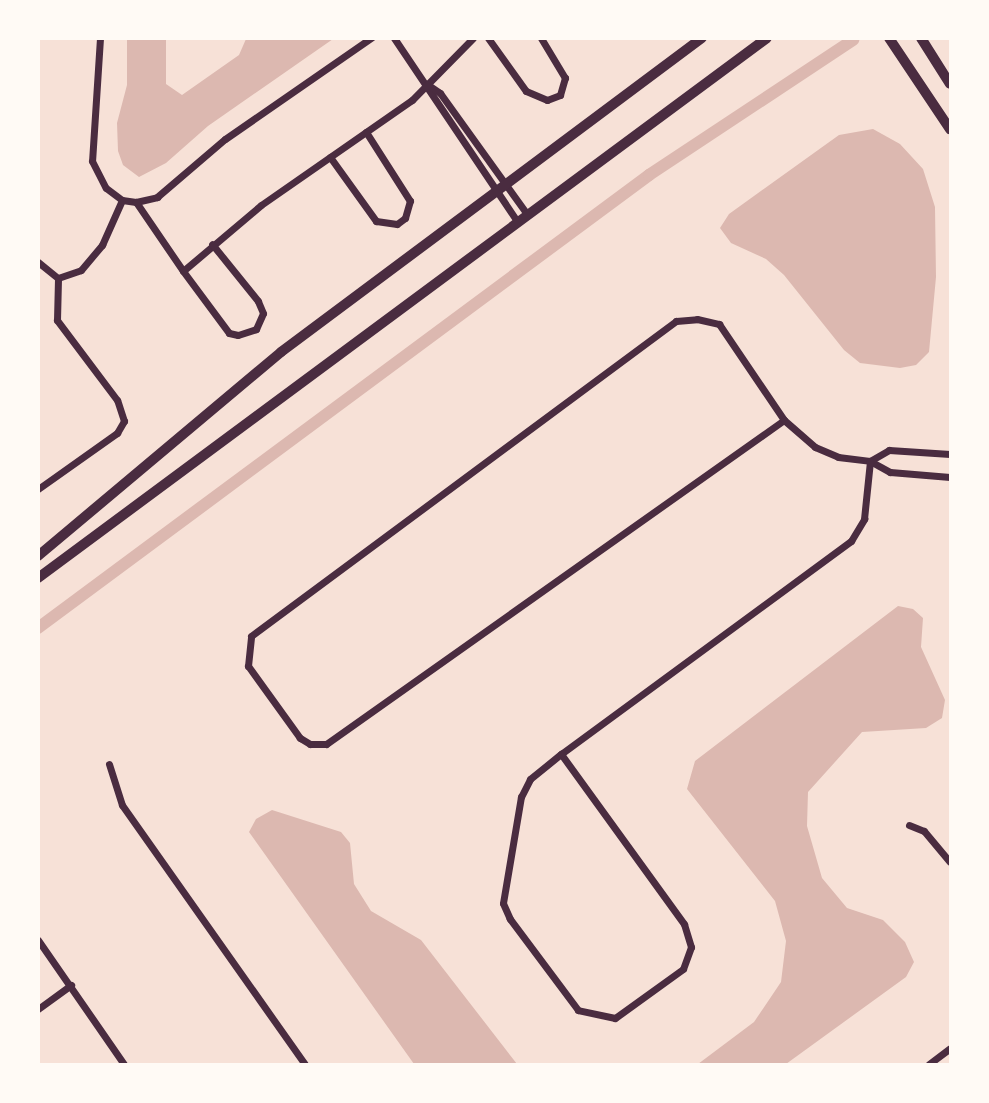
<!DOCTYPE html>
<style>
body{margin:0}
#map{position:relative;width:989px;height:1103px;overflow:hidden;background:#f7e1d7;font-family:"Fira Sans Condensed",sans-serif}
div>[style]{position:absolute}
.water>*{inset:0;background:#dcb8b0}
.canal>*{height:12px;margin:-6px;padding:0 6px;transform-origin:6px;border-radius:6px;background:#dcb8b0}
.minor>*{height:7px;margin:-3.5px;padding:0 3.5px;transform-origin:3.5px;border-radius:3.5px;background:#4a2c40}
.tertiary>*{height:10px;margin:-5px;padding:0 5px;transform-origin:5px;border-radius:5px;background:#4a2c40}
.secondary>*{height:10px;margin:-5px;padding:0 5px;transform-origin:5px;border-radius:5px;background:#4a2c40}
span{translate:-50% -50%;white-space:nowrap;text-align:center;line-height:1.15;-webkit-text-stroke:5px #fffaf5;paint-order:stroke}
.frame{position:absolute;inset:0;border:40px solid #fffaf5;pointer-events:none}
</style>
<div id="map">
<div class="water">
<div style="clip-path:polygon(127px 39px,166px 39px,166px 84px,182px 95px,239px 55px,246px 39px,333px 39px,208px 126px,166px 163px,139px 177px,123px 165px,118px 151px,117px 123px,127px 85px)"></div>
<div style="clip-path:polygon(873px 129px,900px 144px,923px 169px,935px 207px,936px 277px,929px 352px,916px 365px,900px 368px,860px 363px,844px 350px,784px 275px,766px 259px,731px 243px,720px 228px,729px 214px,839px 135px)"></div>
<div style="clip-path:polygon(898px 606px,913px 609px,923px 618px,921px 647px,945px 700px,942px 718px,926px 728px,862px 732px,808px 792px,807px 826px,822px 878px,847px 908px,883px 920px,905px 942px,914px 962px,906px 977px,786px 1064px,698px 1064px,754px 1022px,781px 982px,786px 941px,775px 901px,687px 789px,695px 761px)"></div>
<div style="clip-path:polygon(272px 810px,341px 832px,350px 843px,354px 884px,371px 911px,421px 940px,517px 1064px,414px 1064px,249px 832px,256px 819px)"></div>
</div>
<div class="canal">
<div style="left:38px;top:628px;width:761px;rotate:-36.55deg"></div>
<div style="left:649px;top:175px;width:245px;rotate:-33.5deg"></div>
</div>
<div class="minor">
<div style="left:100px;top:38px;width:123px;rotate:93.7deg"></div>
<div style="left:92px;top:161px;width:30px;rotate:63deg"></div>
<div style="left:106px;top:188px;width:20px;rotate:37deg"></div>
<div style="left:122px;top:200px;width:14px;rotate:8deg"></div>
<div style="left:136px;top:202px;width:22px;rotate:-13deg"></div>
<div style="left:157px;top:197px;width:89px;rotate:-40.5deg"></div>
<div style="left:225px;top:139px;width:178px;rotate:-34.7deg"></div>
<div style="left:394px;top:38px;width:220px;rotate:56.1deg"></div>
<div style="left:488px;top:38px;width:65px;rotate:54.4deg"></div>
<div style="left:526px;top:91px;width:23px;rotate:23deg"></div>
<div style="left:547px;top:100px;width:14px;rotate:-21deg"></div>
<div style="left:560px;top:95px;width:18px;rotate:-74deg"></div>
<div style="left:565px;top:78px;width:47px;rotate:-121deg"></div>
<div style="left:427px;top:84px;width:16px;rotate:35deg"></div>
<div style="left:440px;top:93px;width:149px;rotate:54.3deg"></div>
<div style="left:330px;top:157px;width:79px;rotate:54.3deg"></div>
<div style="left:376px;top:221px;width:21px;rotate:8deg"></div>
<div style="left:397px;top:224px;width:10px;rotate:-37deg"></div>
<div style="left:405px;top:218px;width:18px;rotate:-74deg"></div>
<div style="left:410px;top:201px;width:82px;rotate:-122.5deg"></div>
<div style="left:136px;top:202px;width:83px;rotate:55.7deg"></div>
<div style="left:183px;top:271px;width:102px;rotate:-40.2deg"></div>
<div style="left:261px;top:205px;width:184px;rotate:-34.8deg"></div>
<div style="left:412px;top:100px;width:87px;rotate:-45.5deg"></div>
<div style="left:38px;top:262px;width:26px;rotate:39deg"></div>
<div style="left:58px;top:278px;width:24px;rotate:-19deg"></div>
<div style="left:81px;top:270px;width:33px;rotate:-50deg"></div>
<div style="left:102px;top:245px;width:49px;rotate:-66deg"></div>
<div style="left:183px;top:271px;width:77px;rotate:53.4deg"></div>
<div style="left:229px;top:333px;width:9px;rotate:13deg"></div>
<div style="left:238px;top:335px;width:19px;rotate:-18deg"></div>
<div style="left:256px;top:329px;width:17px;rotate:-66deg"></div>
<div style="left:263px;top:313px;width:13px;rotate:-113deg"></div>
<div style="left:258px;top:301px;width:73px;rotate:-128.9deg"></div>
<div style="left:784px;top:420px;width:561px;rotate:144.72deg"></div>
<div style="left:326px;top:744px;width:16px;rotate:180deg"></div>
<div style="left:310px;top:744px;width:12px;rotate:-149deg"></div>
<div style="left:300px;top:738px;width:89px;rotate:-125.8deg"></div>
<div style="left:248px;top:666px;width:30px;rotate:-84deg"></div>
<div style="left:251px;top:636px;width:529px;rotate:-36.54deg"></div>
<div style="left:676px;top:321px;width:21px;rotate:-5deg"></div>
<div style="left:697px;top:319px;width:23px;rotate:13deg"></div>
<div style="left:719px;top:324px;width:116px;rotate:55.9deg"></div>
<div style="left:784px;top:420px;width:41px;rotate:41.1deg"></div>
<div style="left:815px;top:447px;width:25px;rotate:23deg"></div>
<div style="left:838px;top:457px;width:32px;rotate:7deg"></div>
<div style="left:870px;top:461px;width:23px;rotate:29deg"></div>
<div style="left:890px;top:472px;width:60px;rotate:4.8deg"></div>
<div style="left:870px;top:461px;width:22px;rotate:-30deg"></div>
<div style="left:889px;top:450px;width:61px;rotate:3.8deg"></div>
<div style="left:38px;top:489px;width:97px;rotate:-35.3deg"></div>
<div style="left:117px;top:433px;width:14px;rotate:-60deg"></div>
<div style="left:124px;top:421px;width:22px;rotate:-108deg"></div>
<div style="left:117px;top:400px;width:100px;rotate:-126.9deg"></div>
<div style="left:57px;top:320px;width:42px;rotate:-88.6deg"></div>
<div style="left:561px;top:754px;width:210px;rotate:54.1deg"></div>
<div style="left:684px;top:924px;width:24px;rotate:73deg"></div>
<div style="left:691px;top:947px;width:23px;rotate:110deg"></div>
<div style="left:683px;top:969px;width:84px;rotate:144.2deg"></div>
<div style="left:615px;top:1018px;width:38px;rotate:-168deg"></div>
<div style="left:578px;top:1010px;width:114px;rotate:-126.8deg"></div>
<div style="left:510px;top:919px;width:17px;rotate:-114deg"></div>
<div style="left:503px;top:903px;width:108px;rotate:-80.4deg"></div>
<div style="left:521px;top:797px;width:20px;rotate:-63deg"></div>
<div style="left:530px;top:779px;width:40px;rotate:-39deg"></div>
<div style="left:561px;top:754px;width:360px;rotate:-36.3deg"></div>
<div style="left:851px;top:541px;width:26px;rotate:-59deg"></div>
<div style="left:864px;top:519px;width:58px;rotate:-84.1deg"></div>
<div style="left:109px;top:764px;width:43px;rotate:72.4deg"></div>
<div style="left:122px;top:805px;width:317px;rotate:54.8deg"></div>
<div style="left:909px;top:825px;width:16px;rotate:22deg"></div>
<div style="left:924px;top:831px;width:40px;rotate:50deg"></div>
<div style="left:38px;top:940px;width:151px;rotate:55.3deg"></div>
<div style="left:38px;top:1009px;width:41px;rotate:-36deg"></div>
<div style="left:929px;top:1064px;width:26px;rotate:-37deg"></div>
</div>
<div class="tertiary">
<div style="left:889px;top:38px;width:110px;rotate:56.2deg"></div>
<div style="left:921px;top:38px;width:54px;rotate:57.8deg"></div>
</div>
<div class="secondary">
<div style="left:38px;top:556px;width:317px;rotate:-40deg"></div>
<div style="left:281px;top:352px;width:525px;rotate:-36.72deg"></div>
<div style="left:38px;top:578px;width:907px;rotate:-36.53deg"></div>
</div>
<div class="frame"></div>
</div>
